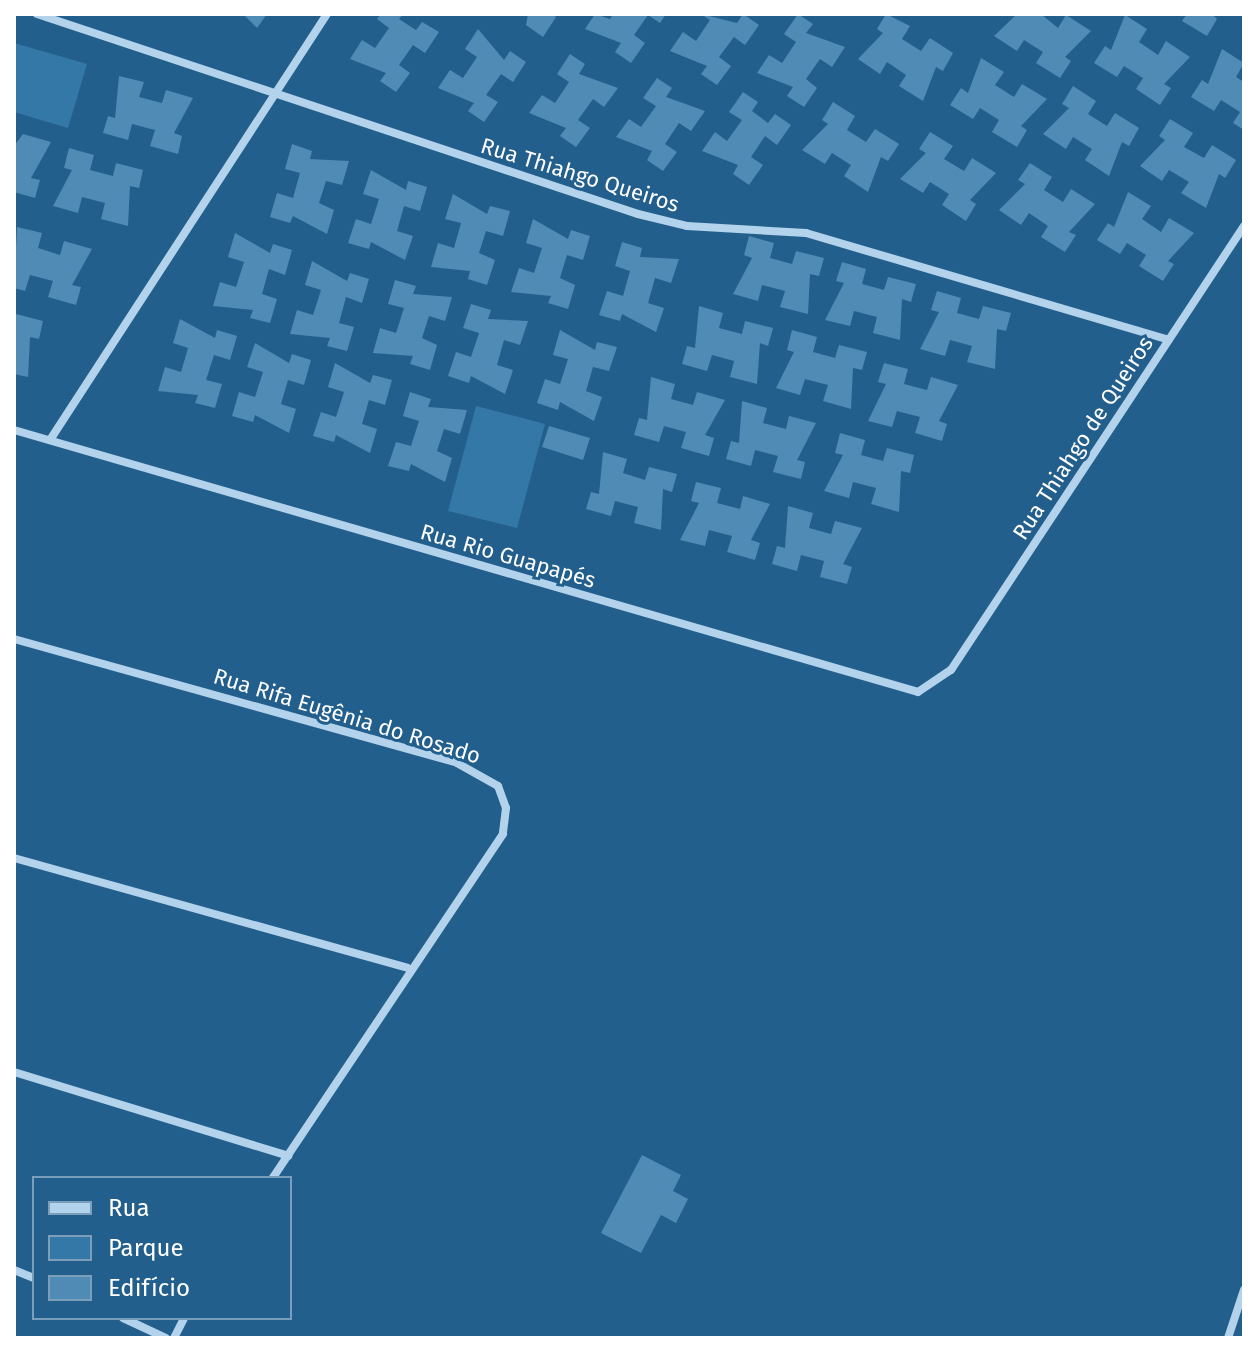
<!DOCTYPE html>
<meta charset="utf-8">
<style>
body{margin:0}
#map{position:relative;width:1258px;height:1352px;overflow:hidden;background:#235f8d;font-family:"Fira Sans",sans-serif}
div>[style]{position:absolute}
.green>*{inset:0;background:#3478a8}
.building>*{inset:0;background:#508bb6}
.minor>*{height:8px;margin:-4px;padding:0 4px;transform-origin:4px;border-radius:4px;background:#b2d3eb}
span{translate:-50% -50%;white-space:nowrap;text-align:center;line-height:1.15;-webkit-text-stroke:6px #235f8d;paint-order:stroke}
.street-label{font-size:22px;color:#fff}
.frame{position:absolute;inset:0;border:16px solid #fff;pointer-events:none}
.legend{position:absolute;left:32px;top:1176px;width:260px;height:144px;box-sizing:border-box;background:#235f8d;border:2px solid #7b9fbb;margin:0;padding:10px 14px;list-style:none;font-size:24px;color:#fff}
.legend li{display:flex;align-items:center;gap:16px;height:40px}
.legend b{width:40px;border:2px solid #7b9fbb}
</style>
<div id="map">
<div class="green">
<div style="clip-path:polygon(14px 43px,87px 64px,68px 128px,14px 112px)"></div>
<div style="clip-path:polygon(476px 406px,545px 424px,517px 528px,448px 511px)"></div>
</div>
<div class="building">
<div style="clip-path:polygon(243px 14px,267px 14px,257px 28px)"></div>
<div style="clip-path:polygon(381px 14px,403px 14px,399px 19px,416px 30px,422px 22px,439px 32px,425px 53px,413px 45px,399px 65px,410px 73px,396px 92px,380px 81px,386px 73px,350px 59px,362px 40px,375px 48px,389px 28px,377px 19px)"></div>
<div style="clip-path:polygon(528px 14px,552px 14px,556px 17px,543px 37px,526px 25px)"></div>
<div style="clip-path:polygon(595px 14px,610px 19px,613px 14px,666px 14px,660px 23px,648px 15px,634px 35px,645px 43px,631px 63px,615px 52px,621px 43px,585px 29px)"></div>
<div style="clip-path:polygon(701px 14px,737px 23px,743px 14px,759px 25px,745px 45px,734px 37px,719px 57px,731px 66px,717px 85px,701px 74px,707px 66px,670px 51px,683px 32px,696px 41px,710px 20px)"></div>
<div style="clip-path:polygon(798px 14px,813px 24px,806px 33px,845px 47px,832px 67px,820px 59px,806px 79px,817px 88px,804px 107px,787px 96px,793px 87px,757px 73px,769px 55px,782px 63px,796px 42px,784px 34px)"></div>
<div style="clip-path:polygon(886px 14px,910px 26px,902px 39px,921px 51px,930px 38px,953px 53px,943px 71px,936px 67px,923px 101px,899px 86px,906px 75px,887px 62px,880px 74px,858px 59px,883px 33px,877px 29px)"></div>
<div style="clip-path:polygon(1017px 14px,1041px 14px,1058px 28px,1066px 15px,1091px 31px,1065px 57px,1071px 61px,1060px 78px,1036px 63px,1043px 52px,1024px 40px,1017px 51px,994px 36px)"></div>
<div style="clip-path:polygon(1187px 14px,1212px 14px,1217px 19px,1207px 36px,1182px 21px)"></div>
<div style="clip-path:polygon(1125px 15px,1147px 29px,1139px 42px,1158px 55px,1166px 41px,1190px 57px,1164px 84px,1171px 88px,1160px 105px,1136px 89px,1143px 78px,1124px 66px,1117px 77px,1094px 63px,1105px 46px,1111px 50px)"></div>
<div style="clip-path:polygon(478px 29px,504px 60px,510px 51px,526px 62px,513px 82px,501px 74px,486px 95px,498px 102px,484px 122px,468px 111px,474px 103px,438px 88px,450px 70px,463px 78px,477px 57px,465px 49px)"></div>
<div style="clip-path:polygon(1222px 49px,1244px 63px,1236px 77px,1244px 82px,1244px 130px,1233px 123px,1240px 112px,1221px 100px,1214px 111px,1191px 97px,1202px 80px,1208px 84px)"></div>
<div style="clip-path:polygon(570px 54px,585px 64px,579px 74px,618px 88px,604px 107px,593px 99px,578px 120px,590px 128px,576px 147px,560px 136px,566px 128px,529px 113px,542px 95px,555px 103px,569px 82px,557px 74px)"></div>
<div style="clip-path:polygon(981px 58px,1004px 72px,995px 85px,1014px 97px,1022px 84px,1047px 99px,1021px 126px,1027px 130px,1017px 147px,992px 132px,999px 120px,980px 108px,973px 119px,950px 105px,961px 88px,968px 93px)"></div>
<div style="clip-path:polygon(119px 76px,144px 82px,139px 97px,162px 103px,166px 90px,193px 98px,174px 133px,182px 136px,178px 154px,150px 146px,155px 130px,132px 124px,128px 140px,103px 133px,108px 116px,115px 118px)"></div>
<div style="clip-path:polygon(657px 78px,672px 88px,666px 97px,705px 111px,691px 131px,679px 123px,665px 144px,677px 152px,663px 171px,647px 160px,652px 151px,616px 137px,629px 119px,641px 127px,656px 106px,643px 98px)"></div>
<div style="clip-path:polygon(1073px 86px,1096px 101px,1088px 114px,1107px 126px,1115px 113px,1139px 128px,1129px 146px,1122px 142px,1109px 176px,1085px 160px,1092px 149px,1073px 137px,1066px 149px,1043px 134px,1069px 108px,1062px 104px)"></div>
<div style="clip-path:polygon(743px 92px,758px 102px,752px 111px,768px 123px,775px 114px,791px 125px,777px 145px,765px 136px,751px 157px,763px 165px,749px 185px,733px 174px,738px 165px,702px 151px,715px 132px,727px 141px,742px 120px,729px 112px)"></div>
<div style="clip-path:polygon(833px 102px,855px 116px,847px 130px,866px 142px,875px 129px,899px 144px,888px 161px,881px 157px,868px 192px,844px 176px,851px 165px,832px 153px,825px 164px,802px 150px,828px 124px,822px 120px)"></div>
<div style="clip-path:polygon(1170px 119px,1193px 133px,1184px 147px,1204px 158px,1212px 145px,1236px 160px,1225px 178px,1219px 174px,1206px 208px,1181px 193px,1189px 182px,1169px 170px,1162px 181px,1140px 166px,1165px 140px,1159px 136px)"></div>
<div style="clip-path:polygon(930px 132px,953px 146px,944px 159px,964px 171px,972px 158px,996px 173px,970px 200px,976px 204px,966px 221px,942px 205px,949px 194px,930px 182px,923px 193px,900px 179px,926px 153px,919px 149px)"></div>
<div style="clip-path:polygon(23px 134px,51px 142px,31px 178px,40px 180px,35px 198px,14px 192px,14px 146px)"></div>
<div style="clip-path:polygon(292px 144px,312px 151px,310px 159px,349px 161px,342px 185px,326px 181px,319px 203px,334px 210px,327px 234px,293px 216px,290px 223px,270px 217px,277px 193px,293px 198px,300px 173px,285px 169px)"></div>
<div style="clip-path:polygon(69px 148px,94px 155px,90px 170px,113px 176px,116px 163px,143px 170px,139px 188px,130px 186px,128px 226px,101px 219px,105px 203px,82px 197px,78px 213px,53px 206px,72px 170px,64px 168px)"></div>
<div style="clip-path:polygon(1030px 163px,1052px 177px,1044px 190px,1063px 202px,1071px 189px,1095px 204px,1069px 232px,1076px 235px,1065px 252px,1041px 237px,1048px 226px,1029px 213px,1021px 225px,999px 210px,1025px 184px,1018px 180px)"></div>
<div style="clip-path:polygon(371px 170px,406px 190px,408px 181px,427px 187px,420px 211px,404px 206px,397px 231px,413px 236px,405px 260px,371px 242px,369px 249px,348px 243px,356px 219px,371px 224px,379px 199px,363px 194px)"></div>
<div style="clip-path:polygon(1128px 192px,1151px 206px,1142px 219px,1161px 232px,1169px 218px,1194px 233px,1168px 261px,1174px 264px,1163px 281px,1139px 266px,1146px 255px,1127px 243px,1120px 254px,1097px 240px,1108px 223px,1114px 227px)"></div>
<div style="clip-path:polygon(453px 194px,487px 214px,490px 206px,510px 211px,503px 236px,486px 231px,479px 253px,495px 260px,487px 285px,468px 279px,470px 271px,431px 267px,438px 243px,454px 248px,461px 223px,445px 219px)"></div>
<div style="clip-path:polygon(533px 219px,568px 239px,571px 230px,590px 236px,583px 260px,567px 255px,560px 278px,575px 285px,568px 309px,548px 303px,551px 296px,511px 292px,519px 268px,534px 273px,542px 248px,526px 243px)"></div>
<div style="clip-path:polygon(17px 227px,42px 233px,38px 248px,60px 255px,64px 241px,92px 249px,72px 285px,81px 287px,76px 305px,48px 297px,53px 281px,30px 275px,25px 291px,14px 288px)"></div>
<div style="clip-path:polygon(235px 233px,270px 253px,273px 244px,292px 250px,285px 275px,269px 269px,262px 294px,277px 299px,270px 323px,250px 318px,253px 310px,213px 306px,220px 282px,236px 287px,244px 262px,228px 257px)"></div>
<div style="clip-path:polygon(749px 236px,774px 243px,770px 258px,792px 264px,796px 251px,824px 258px,819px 276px,810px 274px,808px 314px,780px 307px,785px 291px,762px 285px,758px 301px,733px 294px,752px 258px,744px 255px)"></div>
<div style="clip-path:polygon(622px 242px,642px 248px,640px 257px,679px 259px,671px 283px,655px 278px,648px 303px,664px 308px,656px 332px,622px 314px,620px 321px,599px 315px,607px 291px,623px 296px,630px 271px,615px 266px)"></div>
<div style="clip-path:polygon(312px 261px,347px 281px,350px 273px,369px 279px,362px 303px,346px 297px,339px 323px,354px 327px,347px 351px,327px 346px,330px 338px,290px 334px,297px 310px,313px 315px,321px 290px,305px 285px)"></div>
<div style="clip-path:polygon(842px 262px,866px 269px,862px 284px,884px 290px,888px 277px,916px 284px,911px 302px,902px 299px,900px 340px,873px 333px,877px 317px,854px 311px,850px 326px,825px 320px,844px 283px,836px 281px)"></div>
<div style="clip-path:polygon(395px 280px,416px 286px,413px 294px,452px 297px,445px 321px,429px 316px,422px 338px,437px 345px,430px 370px,410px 364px,413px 356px,373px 353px,380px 328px,396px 333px,404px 308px,388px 304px)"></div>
<div style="clip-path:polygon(937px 291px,961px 298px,957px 313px,979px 319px,983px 306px,1011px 313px,1006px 331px,997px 329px,995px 369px,967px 362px,972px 346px,950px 340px,945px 356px,920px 349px,939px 312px,931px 310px)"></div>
<div style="clip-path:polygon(471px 304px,491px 310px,488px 319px,528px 321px,520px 345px,504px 340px,497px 365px,513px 370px,505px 394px,471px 376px,469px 383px,448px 376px,456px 352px,471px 357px,479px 333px,463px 328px)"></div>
<div style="clip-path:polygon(699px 306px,723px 313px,719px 328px,742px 334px,745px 321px,773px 328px,768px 346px,760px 343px,757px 384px,730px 377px,734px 361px,712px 355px,707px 371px,682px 364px,687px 346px,695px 348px)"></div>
<div style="clip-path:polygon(16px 314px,43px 321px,39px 339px,30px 337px,28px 377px,14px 374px)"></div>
<div style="clip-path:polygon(180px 319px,215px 338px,217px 330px,237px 336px,230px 360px,214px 355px,206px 380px,222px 384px,215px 408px,195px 403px,198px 395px,158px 391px,165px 367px,181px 372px,188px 348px,173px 343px)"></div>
<div style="clip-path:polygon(560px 330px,595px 350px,597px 342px,617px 347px,609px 371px,593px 367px,586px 391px,602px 397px,594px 421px,560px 402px,558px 410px,537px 403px,545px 379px,560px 384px,568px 359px,553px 355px)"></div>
<div style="clip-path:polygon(792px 330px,817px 337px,813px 352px,835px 358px,839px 345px,867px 352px,862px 370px,853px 368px,851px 409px,823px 401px,828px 385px,805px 379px,800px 395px,776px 388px,794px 352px,787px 350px)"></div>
<div style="clip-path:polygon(255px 343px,289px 363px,292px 354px,311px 360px,304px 385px,288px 380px,281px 404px,296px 409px,289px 433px,255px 415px,253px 422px,232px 416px,239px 392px,255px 397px,263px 372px,247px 367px)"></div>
<div style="clip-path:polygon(335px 363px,370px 383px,373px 375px,392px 380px,385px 405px,369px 400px,362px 424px,377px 429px,370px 453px,336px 435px,334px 442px,313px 436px,321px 412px,336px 417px,344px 392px,328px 387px)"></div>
<div style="clip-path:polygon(884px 363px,908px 369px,904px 384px,927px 390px,931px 377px,958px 385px,939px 421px,947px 424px,942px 441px,915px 433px,920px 417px,897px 411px,892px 427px,868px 421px,886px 384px,878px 382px)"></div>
<div style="clip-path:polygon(651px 377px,675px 384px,671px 399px,693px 405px,697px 392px,725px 400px,705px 435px,714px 438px,709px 456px,681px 448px,686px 432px,664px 426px,659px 442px,634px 435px,639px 418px,647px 420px)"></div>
<div style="clip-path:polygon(410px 392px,431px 399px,428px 407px,467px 410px,460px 434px,444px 429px,437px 451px,452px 458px,445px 482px,411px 464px,409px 471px,388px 466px,396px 442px,411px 446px,419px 421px,403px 416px)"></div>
<div style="clip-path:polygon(742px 401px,767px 408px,763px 423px,786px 429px,789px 416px,816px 423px,797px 460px,805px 462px,801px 479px,773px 472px,778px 456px,755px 450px,751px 466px,726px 459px,731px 441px,739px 443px)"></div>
<div style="clip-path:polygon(549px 426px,590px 438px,583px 460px,542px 447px)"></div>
<div style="clip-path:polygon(840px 433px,865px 440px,861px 455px,883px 461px,887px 448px,914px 455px,910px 473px,901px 471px,899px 512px,871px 504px,876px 488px,853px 482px,849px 498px,824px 491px,843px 455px,835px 453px)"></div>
<div style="clip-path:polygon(603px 452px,627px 459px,623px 473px,645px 480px,649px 467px,677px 474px,672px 492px,663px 489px,661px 530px,634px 523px,638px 507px,615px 501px,611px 516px,586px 509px,591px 492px,599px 494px)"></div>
<div style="clip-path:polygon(696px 482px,721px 488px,717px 503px,740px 509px,743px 496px,770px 504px,751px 540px,760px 543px,755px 560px,727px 552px,732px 536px,709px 530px,705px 546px,680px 540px,699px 503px,691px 501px)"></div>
<div style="clip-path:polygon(788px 506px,813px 513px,809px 528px,831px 534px,835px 521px,862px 528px,843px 564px,852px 567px,847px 584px,820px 577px,824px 561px,801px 555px,797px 571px,772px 564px,777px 546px,785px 548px)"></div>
<div style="clip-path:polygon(642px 1155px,681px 1175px,673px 1191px,688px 1199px,676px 1223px,661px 1215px,641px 1253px,601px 1233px)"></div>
</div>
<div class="minor">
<div style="left:37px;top:14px;width:633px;rotate:18.41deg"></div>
<div style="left:638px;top:214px;width:50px;rotate:13.8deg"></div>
<div style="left:687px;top:226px;width:119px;rotate:3.4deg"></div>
<div style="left:806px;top:233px;width:378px;rotate:16.4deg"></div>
<div style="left:14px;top:430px;width:941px;rotate:16.16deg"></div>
<div style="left:918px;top:692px;width:40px;rotate:-34deg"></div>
<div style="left:951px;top:670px;width:532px;rotate:-56.58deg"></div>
<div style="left:50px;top:440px;width:508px;rotate:-56.97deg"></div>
<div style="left:14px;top:639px;width:460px;rotate:15.6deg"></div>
<div style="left:457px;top:763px;width:47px;rotate:29.3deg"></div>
<div style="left:498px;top:786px;width:23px;rotate:70deg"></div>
<div style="left:506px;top:808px;width:26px;rotate:97deg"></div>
<div style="left:503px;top:834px;width:414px;rotate:123.8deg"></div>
<div style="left:14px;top:858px;width:408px;rotate:15.6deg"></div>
<div style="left:14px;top:1072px;width:287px;rotate:17deg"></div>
<div style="left:14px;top:1270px;width:22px;rotate:22deg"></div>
<div style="left:123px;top:1318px;width:47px;rotate:24.9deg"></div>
<div style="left:174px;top:1338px;width:22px;rotate:-63deg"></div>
<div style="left:1228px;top:1338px;width:51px;rotate:-71.6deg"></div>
</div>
<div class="street-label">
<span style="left:580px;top:175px;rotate:17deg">Rua Thiahgo Queiros</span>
<span style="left:1083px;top:438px;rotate:-57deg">Rua Thiahgo de Queiros</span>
<span style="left:508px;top:556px;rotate:16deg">Rua Rio Guapapés</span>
<span style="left:347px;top:716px;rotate:17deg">Rua Rifa Eugênia do Rosado</span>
</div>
<div class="frame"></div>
<ul class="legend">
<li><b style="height:10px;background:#b2d3eb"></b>Rua</li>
<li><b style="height:22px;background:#3478a8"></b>Parque</li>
<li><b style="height:22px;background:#508bb6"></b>Edifício</li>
</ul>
</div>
